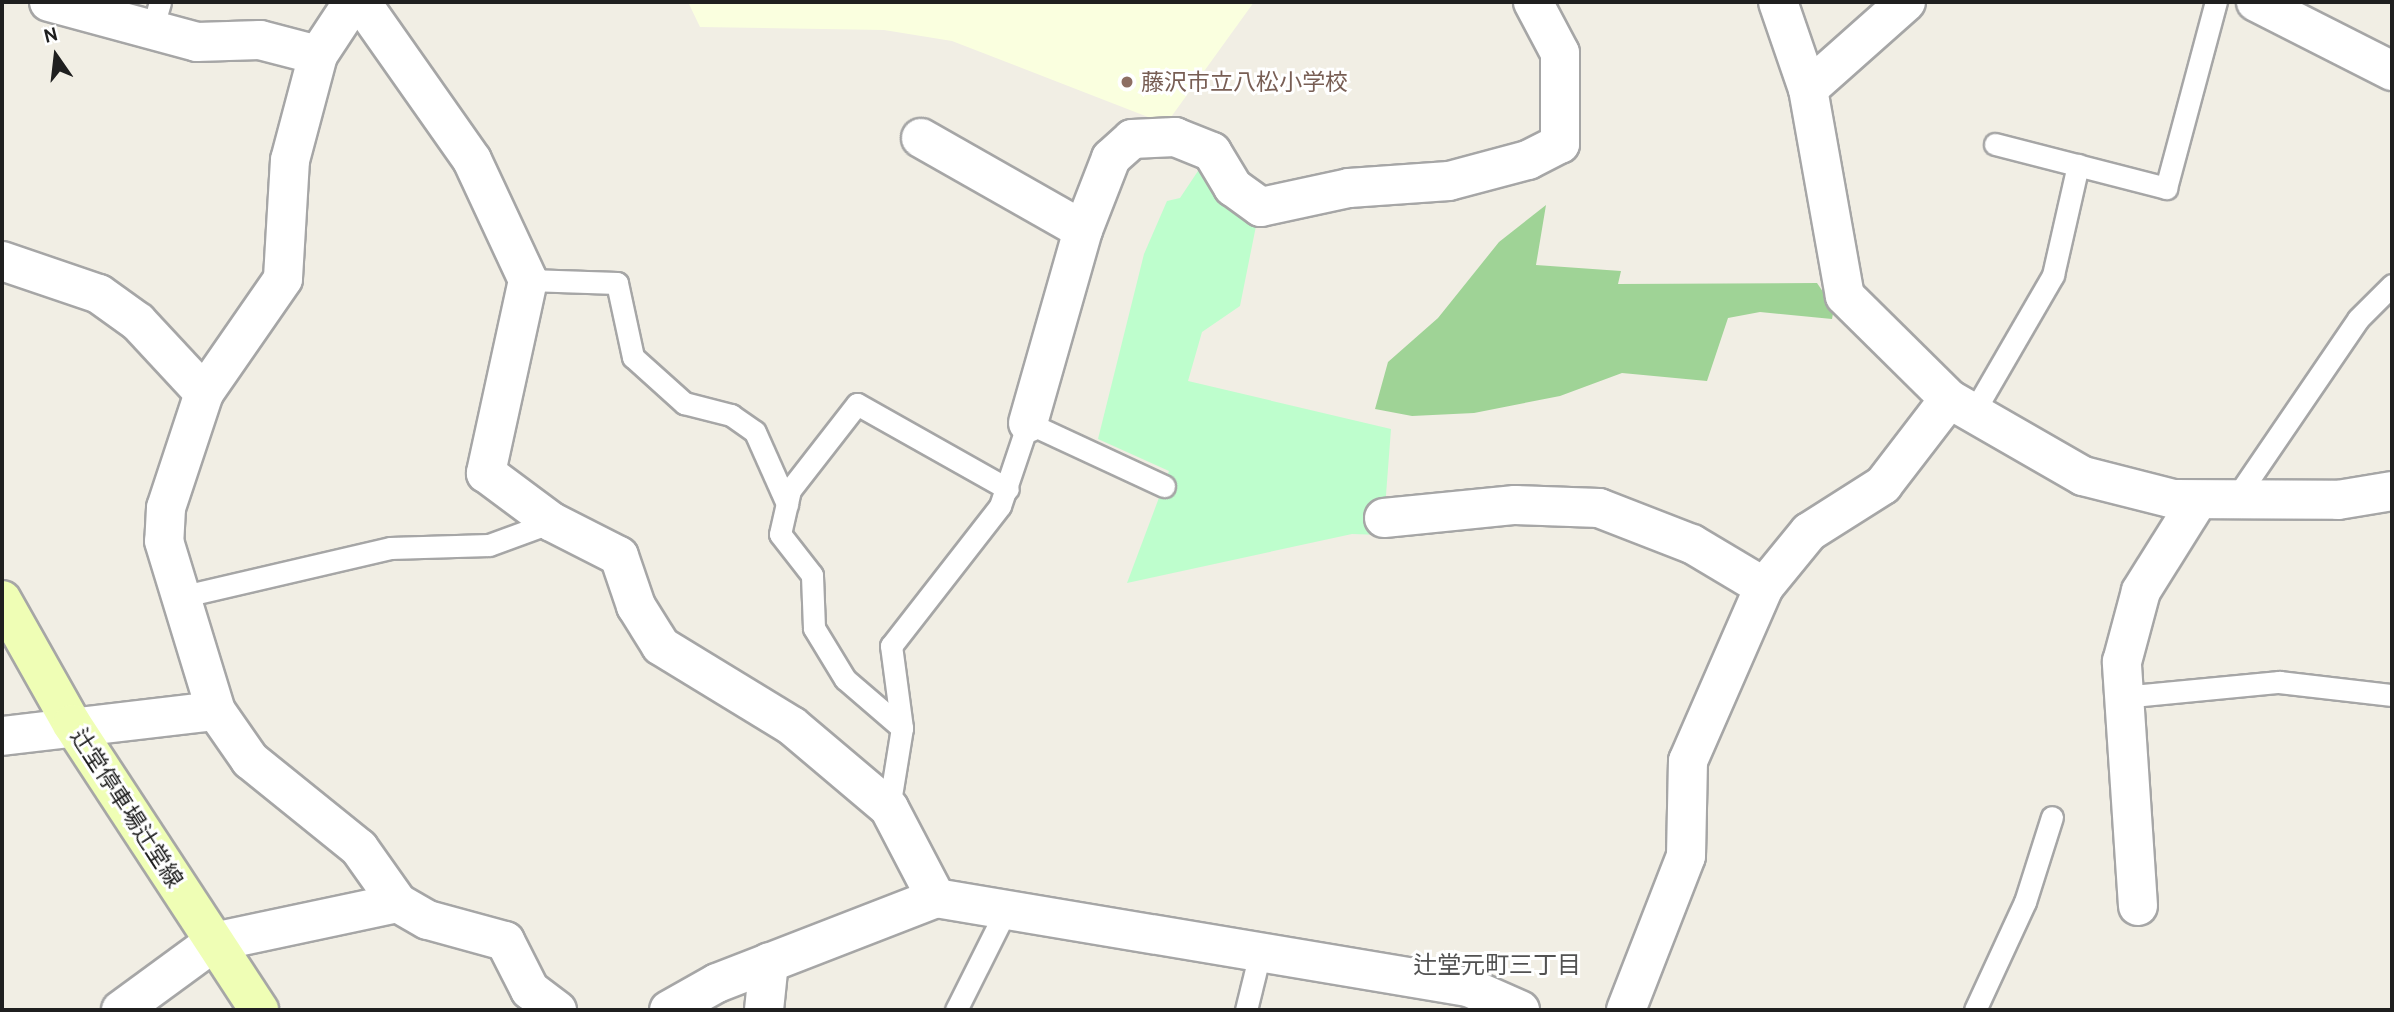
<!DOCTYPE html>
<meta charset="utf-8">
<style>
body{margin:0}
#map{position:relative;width:2394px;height:1012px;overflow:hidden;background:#f1eee4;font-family:Cabin,"Noto Sans JP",sans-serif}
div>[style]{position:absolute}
.education>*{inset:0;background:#faffdf}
.forest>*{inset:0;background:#9fd396}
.park>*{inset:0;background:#befecd}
.roads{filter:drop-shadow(2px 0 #a6a6a6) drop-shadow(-2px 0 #a6a6a6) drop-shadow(0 2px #a6a6a6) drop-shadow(0 -2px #a6a6a6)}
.service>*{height:21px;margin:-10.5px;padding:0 10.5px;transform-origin:10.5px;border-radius:10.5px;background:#fff}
.minor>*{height:38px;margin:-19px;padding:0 19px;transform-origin:19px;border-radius:19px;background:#fff}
.secondary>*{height:38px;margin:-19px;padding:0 19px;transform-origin:19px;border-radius:19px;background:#effeb5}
.dots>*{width:19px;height:19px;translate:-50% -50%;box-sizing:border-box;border:4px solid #fff;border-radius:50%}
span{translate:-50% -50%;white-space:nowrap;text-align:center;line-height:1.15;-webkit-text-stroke:6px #fff;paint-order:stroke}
.education-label{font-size:23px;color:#785e54}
.left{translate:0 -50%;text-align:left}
.street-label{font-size:23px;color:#1f1f1f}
.neighbourhood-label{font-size:24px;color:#525252}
.frame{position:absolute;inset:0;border:4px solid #1f1f1f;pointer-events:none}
.north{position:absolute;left:21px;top:21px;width:70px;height:70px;-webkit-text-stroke:5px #fff;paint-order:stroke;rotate:346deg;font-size:19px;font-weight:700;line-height:28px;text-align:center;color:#1f1f1f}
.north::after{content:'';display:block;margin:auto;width:24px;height:32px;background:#1f1f1f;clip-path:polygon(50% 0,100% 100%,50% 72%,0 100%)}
</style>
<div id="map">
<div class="education">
<div style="clip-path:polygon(688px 2px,1254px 2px,1166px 124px,952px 41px,884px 30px,700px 27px)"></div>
</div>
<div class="forest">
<div style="clip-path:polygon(1546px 205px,1536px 265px,1621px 271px,1618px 284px,1817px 283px,1834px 308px,1832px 319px,1760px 312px,1728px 318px,1707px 381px,1622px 373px,1560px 396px,1474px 413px,1412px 416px,1375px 409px,1388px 362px,1438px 318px,1499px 242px)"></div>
</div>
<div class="park">
<div style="clip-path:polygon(1200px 168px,1257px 221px,1240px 306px,1202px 332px,1188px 381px,1391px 429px,1383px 535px,1352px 534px,1127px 583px,1169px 471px,1098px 439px,1144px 254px,1167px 201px,1180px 198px)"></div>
</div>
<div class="roads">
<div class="service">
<div style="left:152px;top:30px;width:29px;rotate:-74deg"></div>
<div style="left:1995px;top:144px;width:177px;rotate:14.4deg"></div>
<div style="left:2166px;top:188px;width:193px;rotate:-75deg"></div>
<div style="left:528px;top:280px;width:89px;rotate:1.9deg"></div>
<div style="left:617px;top:283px;width:76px;rotate:77.8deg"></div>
<div style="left:633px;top:357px;width:69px;rotate:42deg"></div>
<div style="left:684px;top:403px;width:49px;rotate:14.3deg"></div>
<div style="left:731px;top:415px;width:29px;rotate:35deg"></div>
<div style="left:755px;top:432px;width:79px;rotate:66deg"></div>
<div style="left:1972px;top:415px;width:162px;rotate:-59.9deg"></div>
<div style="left:2053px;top:275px;width:113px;rotate:-77.2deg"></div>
<div style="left:2234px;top:501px;width:220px;rotate:-55.7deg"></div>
<div style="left:2358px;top:319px;width:48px;rotate:-45deg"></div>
<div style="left:180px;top:597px;width:216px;rotate:-13.1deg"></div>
<div style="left:390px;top:548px;width:99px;rotate:-1.7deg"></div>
<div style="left:489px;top:545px;width:67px;rotate:-20.1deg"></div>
<div style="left:2122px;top:697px;width:158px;rotate:-5.5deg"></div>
<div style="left:2279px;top:682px;width:114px;rotate:6.6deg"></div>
<div style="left:902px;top:728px;width:75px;rotate:-139.3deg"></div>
<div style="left:845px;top:679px;width:60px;rotate:-121.3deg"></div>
<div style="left:814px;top:628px;width:53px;rotate:-92.2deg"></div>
<div style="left:812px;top:575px;width:52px;rotate:-128deg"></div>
<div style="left:780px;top:534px;width:45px;rotate:-77.2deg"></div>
<div style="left:790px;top:490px;width:109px;rotate:-52.1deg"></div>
<div style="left:857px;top:404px;width:173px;rotate:29.4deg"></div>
<div style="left:889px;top:808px;width:81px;rotate:-80.8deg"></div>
<div style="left:902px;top:728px;width:83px;rotate:-97.6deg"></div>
<div style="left:891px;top:646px;width:177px;rotate:-52.1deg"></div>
<div style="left:1000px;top:506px;width:88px;rotate:-71.4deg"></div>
<div style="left:1028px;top:423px;width:150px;rotate:24.9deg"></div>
<div style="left:956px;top:1010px;width:112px;rotate:-63.4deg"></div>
<div style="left:1246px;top:1010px;width:59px;rotate:-76.2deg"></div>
<div style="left:1975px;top:1010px;width:119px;rotate:-65.2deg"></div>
<div style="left:2025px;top:902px;width:89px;rotate:-72.4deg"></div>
</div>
<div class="minor">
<div style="left:49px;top:2px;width:153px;rotate:15.1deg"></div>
<div style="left:197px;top:42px;width:63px;rotate:-1.8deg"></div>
<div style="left:260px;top:40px;width:60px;rotate:14.5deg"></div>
<div style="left:318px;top:55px;width:64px;rotate:-56.6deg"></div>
<div style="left:361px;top:2px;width:193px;rotate:54.9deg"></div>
<div style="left:472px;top:160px;width:132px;rotate:65deg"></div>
<div style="left:528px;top:280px;width:198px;rotate:102.3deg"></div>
<div style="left:486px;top:473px;width:82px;rotate:36.6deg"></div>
<div style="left:552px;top:522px;width:75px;rotate:26.9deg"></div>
<div style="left:619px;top:556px;width:53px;rotate:71.2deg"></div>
<div style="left:636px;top:606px;width:47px;rotate:58deg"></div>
<div style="left:661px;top:646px;width:153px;rotate:31.4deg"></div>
<div style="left:792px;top:726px;width:127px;rotate:40.2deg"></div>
<div style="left:889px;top:808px;width:102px;rotate:62.4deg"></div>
<div style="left:1778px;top:2px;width:92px;rotate:71deg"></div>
<div style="left:1808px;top:89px;width:210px;rotate:79.9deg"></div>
<div style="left:1845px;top:296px;width:146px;rotate:44.7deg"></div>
<div style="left:1949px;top:399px;width:155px;rotate:29.9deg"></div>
<div style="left:2083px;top:476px;width:94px;rotate:14.2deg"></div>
<div style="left:2174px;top:499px;width:164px;rotate:0.3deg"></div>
<div style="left:2338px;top:500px;width:55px;rotate:-9.5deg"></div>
<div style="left:2256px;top:2px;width:153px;rotate:26.9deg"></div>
<div style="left:318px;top:55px;width:109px;rotate:104.9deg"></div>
<div style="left:290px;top:160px;width:119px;rotate:93.4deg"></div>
<div style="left:283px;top:279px;width:139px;rotate:124.7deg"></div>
<div style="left:204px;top:393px;width:121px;rotate:108.3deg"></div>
<div style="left:166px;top:508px;width:33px;rotate:93deg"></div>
<div style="left:164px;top:541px;width:178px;rotate:73deg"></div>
<div style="left:216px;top:711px;width:60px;rotate:55.2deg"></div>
<div style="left:250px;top:760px;width:140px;rotate:38.9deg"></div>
<div style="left:359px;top:848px;width:67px;rotate:54.7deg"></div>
<div style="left:398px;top:903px;width:34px;rotate:30deg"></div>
<div style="left:428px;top:920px;width:80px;rotate:15.3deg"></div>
<div style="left:505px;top:941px;width:55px;rotate:63deg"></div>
<div style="left:530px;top:990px;width:34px;rotate:37deg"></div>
<div style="left:1808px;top:89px;width:131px;rotate:-41.6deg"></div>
<div style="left:921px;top:138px;width:186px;rotate:29.6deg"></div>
<div style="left:2px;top:261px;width:102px;rotate:18.8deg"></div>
<div style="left:99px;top:294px;width:48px;rotate:35.7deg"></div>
<div style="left:138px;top:322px;width:97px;rotate:47.1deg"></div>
<div style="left:1028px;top:423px;width:201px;rotate:-74.1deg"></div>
<div style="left:1083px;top:230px;width:77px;rotate:-68.7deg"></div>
<div style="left:1111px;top:158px;width:28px;rotate:-42deg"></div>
<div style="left:1132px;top:139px;width:43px;rotate:-2.7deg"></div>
<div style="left:1175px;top:137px;width:40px;rotate:22deg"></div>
<div style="left:1212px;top:152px;width:41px;rotate:59deg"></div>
<div style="left:1233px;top:187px;width:34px;rotate:36deg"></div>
<div style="left:1261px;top:207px;width:90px;rotate:-12.2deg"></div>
<div style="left:1349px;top:188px;width:100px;rotate:-4deg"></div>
<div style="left:1449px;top:181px;width:82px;rotate:-14.9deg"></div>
<div style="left:1528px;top:160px;width:36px;rotate:-27deg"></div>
<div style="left:1560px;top:144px;width:91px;rotate:-90deg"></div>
<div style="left:1560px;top:53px;width:58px;rotate:-117.9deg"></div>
<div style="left:1384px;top:518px;width:132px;rotate:-5.7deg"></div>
<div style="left:1515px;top:505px;width:84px;rotate:2deg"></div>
<div style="left:1599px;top:508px;width:100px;rotate:21.2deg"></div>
<div style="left:1692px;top:544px;width:84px;rotate:30.8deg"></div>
<div style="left:2px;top:736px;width:215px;rotate:-6.7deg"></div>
<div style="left:2138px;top:906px;width:245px;rotate:-93.8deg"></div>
<div style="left:2122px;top:662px;width:73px;rotate:-75deg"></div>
<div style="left:2141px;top:591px;width:107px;rotate:-57.9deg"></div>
<div style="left:121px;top:1010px;width:115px;rotate:-36.2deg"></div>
<div style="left:214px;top:942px;width:188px;rotate:-12deg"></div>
<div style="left:669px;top:1010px;width:55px;rotate:-29.4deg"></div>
<div style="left:717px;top:983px;width:235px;rotate:-21.2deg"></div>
<div style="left:936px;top:898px;width:539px;rotate:9.5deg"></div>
<div style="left:1468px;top:987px;width:57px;rotate:23.9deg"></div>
<div style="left:764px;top:1010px;width:48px;rotate:-84.1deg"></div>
<div style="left:1626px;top:1010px;width:165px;rotate:-68.7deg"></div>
<div style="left:1686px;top:856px;width:95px;rotate:-88.8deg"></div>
<div style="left:1688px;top:761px;width:190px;rotate:-66.4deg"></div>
<div style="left:1764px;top:587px;width:71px;rotate:-50.7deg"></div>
<div style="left:1809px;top:532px;width:88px;rotate:-32.4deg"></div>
<div style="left:1883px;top:485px;width:108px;rotate:-52.5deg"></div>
</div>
<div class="secondary">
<div style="left:2px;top:600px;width:142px;rotate:60.6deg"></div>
<div style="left:72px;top:724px;width:342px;rotate:56.8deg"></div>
</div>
</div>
<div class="dots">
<div style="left:1127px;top:82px;background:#8d6e63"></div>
</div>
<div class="education-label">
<span class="left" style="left:1141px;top:82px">藤沢市立八松小学校</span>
</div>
<div class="street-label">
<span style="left:127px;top:808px;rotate:57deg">辻堂停車場辻堂線</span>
</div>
<div class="neighbourhood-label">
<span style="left:1497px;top:965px">辻堂元町三丁目</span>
</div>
<div class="frame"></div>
<div class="north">N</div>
</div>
